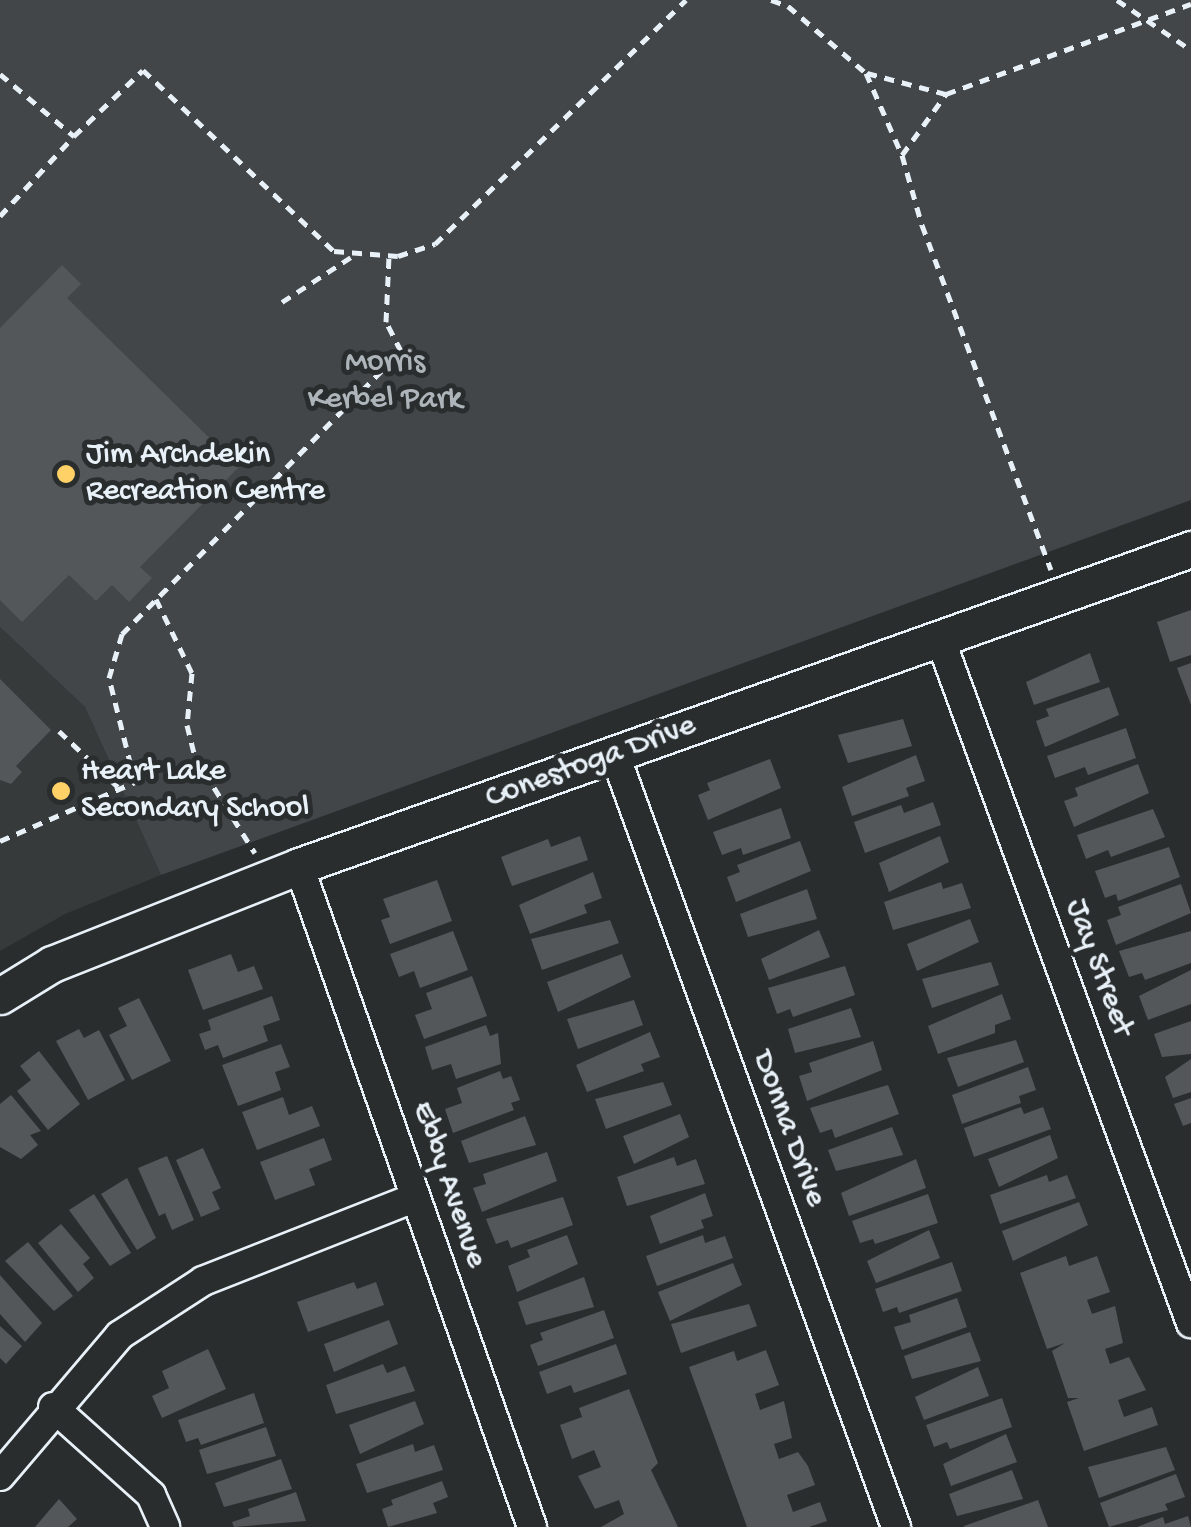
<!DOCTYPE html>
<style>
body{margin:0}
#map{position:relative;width:1191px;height:1527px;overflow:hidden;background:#2a2d2e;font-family:"Gochi Hand",sans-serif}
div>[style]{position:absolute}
.built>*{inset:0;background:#363a3b}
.green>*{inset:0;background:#424648}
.building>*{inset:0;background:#535759}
.path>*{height:5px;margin-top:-2.5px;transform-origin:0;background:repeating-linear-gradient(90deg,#e8f1f8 0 10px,transparent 0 18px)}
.roads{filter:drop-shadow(2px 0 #e8f1f8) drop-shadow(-2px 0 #e8f1f8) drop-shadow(0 2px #e8f1f8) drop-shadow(0 -2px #e8f1f8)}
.minor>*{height:28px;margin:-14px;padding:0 14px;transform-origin:14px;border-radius:14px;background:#2a2d2e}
.tertiary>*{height:35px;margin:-17.5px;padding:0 17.5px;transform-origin:17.5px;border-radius:17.5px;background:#2a2d2e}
.dots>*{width:28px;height:28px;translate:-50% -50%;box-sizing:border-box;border:5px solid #2a2d2e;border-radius:50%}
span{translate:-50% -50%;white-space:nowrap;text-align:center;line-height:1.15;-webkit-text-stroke:10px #2a2d2e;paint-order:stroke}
.park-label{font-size:32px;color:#aeb5ba}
.poi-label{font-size:32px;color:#e8f1f8}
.left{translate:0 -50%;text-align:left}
.street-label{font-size:32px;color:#e8f1f8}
</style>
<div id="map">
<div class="built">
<div style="clip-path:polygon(0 627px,85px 707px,161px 875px,65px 914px,0 951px)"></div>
</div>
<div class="green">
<div style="clip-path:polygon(0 0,1191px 0,1191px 500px,161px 875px,85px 707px,0 627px)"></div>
</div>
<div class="building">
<div style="clip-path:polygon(62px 265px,81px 284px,67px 298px,239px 467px,140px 567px,152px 578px,129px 602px,112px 585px,96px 601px,69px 575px,22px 622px,0 600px,0 328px)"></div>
<div style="clip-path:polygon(1191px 610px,1191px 655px,1170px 662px,1157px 622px)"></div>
<div style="clip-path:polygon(1090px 653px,1100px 682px,1034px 705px,1026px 682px)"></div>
<div style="clip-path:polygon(1191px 663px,1191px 705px,1177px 668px)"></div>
<div style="clip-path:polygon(0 679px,51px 730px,16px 766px,22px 772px,11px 784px,0 780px)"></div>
<div style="clip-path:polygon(1109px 687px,1119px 715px,1045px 747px,1036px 721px,1049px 716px,1046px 709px)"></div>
<div style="clip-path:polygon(903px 719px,912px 746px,848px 763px,838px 735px)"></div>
<div style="clip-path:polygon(1126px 728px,1136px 758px,1088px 775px,1085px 767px,1055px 778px,1047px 756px)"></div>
<div style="clip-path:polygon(916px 755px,925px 781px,906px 788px,909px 796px,852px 816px,842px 787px)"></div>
<div style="clip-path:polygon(770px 759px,781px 788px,708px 820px,698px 795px,710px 790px,707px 783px)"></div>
<div style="clip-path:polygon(1138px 764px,1149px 793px,1074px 827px,1064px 801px,1078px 796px,1075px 788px)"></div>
<div style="clip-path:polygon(933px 802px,941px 825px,865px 853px,854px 822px,901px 805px,904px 813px)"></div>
<div style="clip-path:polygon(781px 808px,791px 838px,743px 855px,741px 848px,722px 855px,713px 832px)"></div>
<div style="clip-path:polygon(1153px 809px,1165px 837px,1111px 857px,1108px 850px,1086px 859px,1077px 835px)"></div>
<div style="clip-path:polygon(580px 836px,588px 860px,512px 886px,501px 857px,548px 839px,551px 847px)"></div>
<div style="clip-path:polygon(940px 836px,949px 862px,889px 892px,879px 863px)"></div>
<div style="clip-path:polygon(800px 841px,811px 871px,736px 902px,727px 877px,740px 872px,737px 865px)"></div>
<div style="clip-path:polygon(1169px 847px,1180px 877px,1118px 901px,1116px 894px,1105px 898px,1095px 871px)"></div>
<div style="clip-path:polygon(593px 872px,602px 898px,584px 905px,587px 913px,530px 934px,519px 905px)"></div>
<div style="clip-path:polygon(437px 880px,452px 921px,390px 944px,381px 920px,390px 917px,383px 899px)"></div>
<div style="clip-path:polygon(941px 882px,943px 889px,962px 883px,971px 908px,893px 930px,884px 902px)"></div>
<div style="clip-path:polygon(1181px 884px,1191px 913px,1116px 945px,1107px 920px,1121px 915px,1118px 907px)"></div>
<div style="clip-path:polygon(807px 889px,817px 919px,748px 937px,740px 914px)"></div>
<div style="clip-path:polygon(970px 919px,979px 942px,917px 971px,907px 944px)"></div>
<div style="clip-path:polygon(610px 920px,619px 943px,542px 970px,531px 939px)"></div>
<div style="clip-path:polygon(819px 930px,830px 957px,769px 980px,761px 959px)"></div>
<div style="clip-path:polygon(453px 931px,468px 970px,420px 988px,414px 971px,399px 977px,390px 954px)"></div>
<div style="clip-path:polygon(1191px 931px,1191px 963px,1145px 980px,1142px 973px,1129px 977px,1119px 951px)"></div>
<div style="clip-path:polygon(231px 954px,238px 972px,254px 966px,263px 989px,203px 1010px,188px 970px)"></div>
<div style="clip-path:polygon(622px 954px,631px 977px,558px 1012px,547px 982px)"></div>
<div style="clip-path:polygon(991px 962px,999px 985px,932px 1008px,922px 979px)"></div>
<div style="clip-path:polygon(845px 966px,855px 995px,793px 1017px,790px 1009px,777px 1014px,768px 988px)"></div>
<div style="clip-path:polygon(1191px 970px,1191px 1004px,1148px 1020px,1139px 996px)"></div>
<div style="clip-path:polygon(472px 976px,487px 1016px,424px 1039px,415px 1015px,432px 1009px,426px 993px)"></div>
<div style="clip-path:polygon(1002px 994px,1011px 1019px,995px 1025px,995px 1033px,938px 1054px,928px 1026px)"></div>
<div style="clip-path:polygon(272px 996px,280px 1020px,263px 1026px,268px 1041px,223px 1058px,218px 1045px,205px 1050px,199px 1034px,211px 1030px,208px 1020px)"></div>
<div style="clip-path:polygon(139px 998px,171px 1061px,132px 1080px,109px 1035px,127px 1026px,118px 1008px)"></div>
<div style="clip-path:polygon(634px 1000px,643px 1025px,578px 1049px,567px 1019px)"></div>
<div style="clip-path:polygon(851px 1008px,861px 1037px,795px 1053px,788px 1029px)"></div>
<div style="clip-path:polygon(1191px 1021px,1191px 1054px,1162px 1057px,1154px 1034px)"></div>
<div style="clip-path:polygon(486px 1025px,490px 1036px,498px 1033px,501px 1064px,456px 1079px,451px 1064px,432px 1070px,425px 1047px)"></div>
<div style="clip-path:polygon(79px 1029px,84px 1038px,99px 1030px,125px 1080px,88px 1100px,56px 1041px)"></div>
<div style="clip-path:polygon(650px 1032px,660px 1057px,641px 1064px,644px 1071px,587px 1092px,576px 1065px)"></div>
<div style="clip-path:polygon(1016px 1040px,1024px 1062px,958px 1087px,947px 1058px)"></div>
<div style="clip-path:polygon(873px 1041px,882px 1070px,807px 1101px,799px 1076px,812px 1072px,809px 1063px)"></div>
<div style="clip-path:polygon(281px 1044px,290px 1067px,275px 1072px,281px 1090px,238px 1106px,222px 1065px)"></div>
<div style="clip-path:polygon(39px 1051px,80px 1104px,48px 1130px,17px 1091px,31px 1080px,20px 1066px)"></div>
<div style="clip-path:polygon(1191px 1059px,1191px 1092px,1173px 1098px,1165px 1077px)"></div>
<div style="clip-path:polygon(1028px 1067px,1036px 1090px,1019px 1096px,1021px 1103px,962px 1124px,952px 1095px)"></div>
<div style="clip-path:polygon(500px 1071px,503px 1079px,511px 1076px,520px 1100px,511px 1103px,514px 1110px,453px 1133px,445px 1109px,462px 1103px,457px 1088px)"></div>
<div style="clip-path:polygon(663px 1082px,672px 1105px,606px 1129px,595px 1099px)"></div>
<div style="clip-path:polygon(888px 1085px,899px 1114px,835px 1138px,832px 1129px,820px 1133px,810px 1108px)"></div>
<div style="clip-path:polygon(11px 1095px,41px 1131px,30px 1135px,38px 1145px,21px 1159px,0 1147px,0 1104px)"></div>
<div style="clip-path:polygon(283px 1097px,289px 1115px,312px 1106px,320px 1126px,257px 1150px,242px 1112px)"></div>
<div style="clip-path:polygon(1191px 1098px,1191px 1123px,1183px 1126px,1174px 1104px)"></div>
<div style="clip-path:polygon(1021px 1107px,1024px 1114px,1043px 1107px,1051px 1129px,974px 1157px,964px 1128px)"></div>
<div style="clip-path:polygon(680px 1114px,689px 1137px,634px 1164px,623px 1136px)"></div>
<div style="clip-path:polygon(525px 1116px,536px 1145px,469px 1163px,461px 1141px)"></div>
<div style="clip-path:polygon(892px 1127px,903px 1155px,836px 1171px,828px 1150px)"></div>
<div style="clip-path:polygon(1050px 1135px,1058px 1158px,999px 1187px,988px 1159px)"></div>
<div style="clip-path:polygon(324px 1138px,332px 1160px,309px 1169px,315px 1185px,275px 1200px,260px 1162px)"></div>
<div style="clip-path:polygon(203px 1148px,221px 1188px,212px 1192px,220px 1209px,201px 1217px,176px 1160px)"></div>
<div style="clip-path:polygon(547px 1152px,557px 1181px,482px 1212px,473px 1188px,486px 1184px,483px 1174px)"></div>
<div style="clip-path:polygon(167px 1156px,194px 1220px,172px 1230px,165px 1213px,159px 1216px,138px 1168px)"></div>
<div style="clip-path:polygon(674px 1157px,677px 1166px,696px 1159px,705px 1184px,627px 1206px,617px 1177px)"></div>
<div style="clip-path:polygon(916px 1159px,926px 1188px,849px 1216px,841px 1193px)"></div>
<div style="clip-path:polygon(1047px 1175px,1049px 1182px,1067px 1175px,1076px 1198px,1000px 1224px,990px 1195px)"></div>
<div style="clip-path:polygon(127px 1178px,156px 1238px,137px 1250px,101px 1194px)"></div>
<div style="clip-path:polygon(705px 1193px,713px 1216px,701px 1220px,704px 1228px,660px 1244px,650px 1216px)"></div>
<div style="clip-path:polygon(94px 1194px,131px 1253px,110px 1266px,69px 1210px)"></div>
<div style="clip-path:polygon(928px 1194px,938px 1223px,875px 1244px,873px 1239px,860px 1243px,852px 1221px)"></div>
<div style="clip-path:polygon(563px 1197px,573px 1225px,511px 1248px,508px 1240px,496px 1244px,486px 1219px)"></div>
<div style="clip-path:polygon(1079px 1202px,1088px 1225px,1013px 1261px,1002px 1231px)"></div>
<div style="clip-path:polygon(61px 1224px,90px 1258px,83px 1264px,94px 1278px,78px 1292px,38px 1243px)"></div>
<div style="clip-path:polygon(929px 1230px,940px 1258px,876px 1283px,867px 1261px)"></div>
<div style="clip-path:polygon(567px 1235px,578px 1264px,517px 1292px,508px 1266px,530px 1257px,527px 1250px)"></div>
<div style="clip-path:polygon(703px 1235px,705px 1243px,725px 1236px,733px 1258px,657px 1286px,646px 1256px)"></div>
<div style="clip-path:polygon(28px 1242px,73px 1296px,54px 1311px,5px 1261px)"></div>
<div style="clip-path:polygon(1066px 1256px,1069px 1266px,1097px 1256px,1110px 1292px,1087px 1300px,1092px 1314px,1115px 1306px,1123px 1343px,1105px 1349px,1110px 1364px,1129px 1357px,1146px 1390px,1118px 1400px,1124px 1417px,1152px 1407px,1158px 1425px,1084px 1451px,1067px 1402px,1079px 1398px,1068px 1398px,1052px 1351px,1065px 1343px,1047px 1349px,1020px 1273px)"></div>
<div style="clip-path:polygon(952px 1262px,962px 1291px,899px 1313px,897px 1307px,883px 1312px,875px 1289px)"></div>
<div style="clip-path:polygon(733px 1263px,742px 1285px,670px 1321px,658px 1292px)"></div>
<div style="clip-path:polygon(0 1275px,42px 1323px,25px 1342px,0 1314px)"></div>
<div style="clip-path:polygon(584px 1277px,594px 1307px,526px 1325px,518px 1302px)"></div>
<div style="clip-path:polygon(354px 1282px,357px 1289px,376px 1282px,384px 1305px,308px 1332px,297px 1302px)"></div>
<div style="clip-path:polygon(957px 1298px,967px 1327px,902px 1350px,894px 1327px,911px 1322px,909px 1315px)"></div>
<div style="clip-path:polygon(749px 1304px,757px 1326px,681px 1353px,671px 1324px)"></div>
<div style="clip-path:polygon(604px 1310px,614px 1338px,538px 1366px,530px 1345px,543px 1340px,540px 1333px)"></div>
<div style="clip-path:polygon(389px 1320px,398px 1344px,334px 1372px,324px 1344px)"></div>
<div style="clip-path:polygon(0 1326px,22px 1346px,6px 1364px,0 1358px)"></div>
<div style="clip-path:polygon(970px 1332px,981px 1361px,912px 1379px,904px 1356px)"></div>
<div style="clip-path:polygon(616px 1344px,627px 1374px,574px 1393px,571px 1385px,547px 1394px,539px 1372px)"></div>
<div style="clip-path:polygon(208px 1349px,226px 1389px,162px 1418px,152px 1396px,169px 1388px,162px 1371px)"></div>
<div style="clip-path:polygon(766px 1350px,779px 1385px,755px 1394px,760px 1410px,784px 1401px,792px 1438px,774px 1444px,779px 1459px,798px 1452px,808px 1466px,815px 1485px,787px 1495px,793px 1512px,820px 1502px,827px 1521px,809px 1527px,747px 1527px,689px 1367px,734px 1351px,737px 1361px)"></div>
<div style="clip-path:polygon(383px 1364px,387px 1373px,405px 1366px,415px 1391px,336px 1414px,326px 1385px)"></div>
<div style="clip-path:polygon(978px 1367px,989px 1396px,924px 1420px,915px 1397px)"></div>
<div style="clip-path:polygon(629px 1389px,658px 1463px,651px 1470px,678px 1527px,601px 1527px,624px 1514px,619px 1500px,595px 1509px,578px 1476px,601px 1467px,594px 1450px,572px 1459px,560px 1425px,582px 1417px,579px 1408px)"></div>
<div style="clip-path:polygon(254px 1393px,264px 1423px,201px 1445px,198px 1438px,186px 1442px,178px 1420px)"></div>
<div style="clip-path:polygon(1002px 1398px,1012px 1427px,950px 1449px,947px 1442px,934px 1447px,926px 1425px)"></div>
<div style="clip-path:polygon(415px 1401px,424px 1424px,360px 1454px,349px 1425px)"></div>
<div style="clip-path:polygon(266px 1427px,276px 1456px,207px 1474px,199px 1450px)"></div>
<div style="clip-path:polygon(1006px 1434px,1017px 1462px,951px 1486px,943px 1464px)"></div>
<div style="clip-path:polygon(413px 1444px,415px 1452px,434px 1445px,443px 1470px,367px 1493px,356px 1464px)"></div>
<div style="clip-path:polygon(1166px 1447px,1175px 1470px,1099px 1498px,1088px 1467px)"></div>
<div style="clip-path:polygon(281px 1459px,292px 1489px,224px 1507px,215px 1483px)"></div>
<div style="clip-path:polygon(1012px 1470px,1023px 1499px,957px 1516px,949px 1494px)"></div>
<div style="clip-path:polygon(1176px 1474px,1185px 1497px,1165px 1504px,1168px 1510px,1109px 1527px,1100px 1503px)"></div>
<div style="clip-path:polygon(442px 1481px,448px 1497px,433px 1503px,437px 1513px,388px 1527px,382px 1509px,393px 1505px,391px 1500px)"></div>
<div style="clip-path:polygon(296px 1492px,306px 1521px,234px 1527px,232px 1522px,250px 1516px,248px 1509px)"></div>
<div style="clip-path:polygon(59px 1499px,77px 1519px,68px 1527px,35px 1527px)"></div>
<div style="clip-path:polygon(1038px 1500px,1048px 1527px,964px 1527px,964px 1526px)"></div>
<div style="clip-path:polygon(1188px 1516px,1191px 1527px,1137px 1527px,1163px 1517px,1165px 1524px)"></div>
</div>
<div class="path">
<div style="left:771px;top:0;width:18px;rotate:19deg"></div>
<div style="left:788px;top:6px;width:103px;rotate:40.7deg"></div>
<div style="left:866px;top:73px;width:90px;rotate:66.3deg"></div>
<div style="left:902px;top:155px;width:73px;rotate:74.1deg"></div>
<div style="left:922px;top:225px;width:368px;rotate:69.5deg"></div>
<div style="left:1117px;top:0;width:89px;rotate:34deg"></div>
<div style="left:867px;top:73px;width:82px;rotate:14.9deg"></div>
<div style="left:0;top:74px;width:97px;rotate:40deg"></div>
<div style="left:74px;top:136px;width:95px;rotate:-43.7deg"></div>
<div style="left:143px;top:70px;width:263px;rotate:43.5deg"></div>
<div style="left:334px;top:251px;width:64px;rotate:4.5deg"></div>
<div style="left:398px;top:256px;width:39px;rotate:-18deg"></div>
<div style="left:435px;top:244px;width:350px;rotate:-44.2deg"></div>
<div style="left:902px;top:155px;width:75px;rotate:-54.2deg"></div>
<div style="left:946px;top:94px;width:261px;rotate:-20.2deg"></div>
<div style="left:0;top:216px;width:109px;rotate:-47.2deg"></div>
<div style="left:282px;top:302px;width:82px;rotate:-33.1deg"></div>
<div style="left:156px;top:599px;width:82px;rotate:64.1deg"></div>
<div style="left:192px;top:673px;width:52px;rotate:95.5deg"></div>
<div style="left:187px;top:725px;width:33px;rotate:76deg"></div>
<div style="left:195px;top:757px;width:113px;rotate:58deg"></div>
<div style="left:59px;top:731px;width:81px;rotate:43.5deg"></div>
<div style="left:0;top:841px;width:147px;rotate:-23.6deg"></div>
<div style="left:135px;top:782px;width:107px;rotate:-104deg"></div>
<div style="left:109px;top:678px;width:46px;rotate:-73.5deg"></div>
<div style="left:122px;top:634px;width:397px;rotate:-45.4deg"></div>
<div style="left:401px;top:351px;width:33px;rotate:-117deg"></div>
<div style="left:386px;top:322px;width:65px;rotate:-87.4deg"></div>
</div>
<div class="roads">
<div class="minor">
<div style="left:939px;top:636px;width:732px;rotate:69.86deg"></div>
<div style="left:615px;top:755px;width:822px;rotate:70deg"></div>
<div style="left:299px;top:866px;width:701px;rotate:70.58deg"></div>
<div style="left:53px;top:1407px;width:132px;rotate:41.9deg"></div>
<div style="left:151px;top:1495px;width:35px;rotate:66deg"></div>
<div style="left:0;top:1476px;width:185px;rotate:-49.6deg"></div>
<div style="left:120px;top:1335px;width:99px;rotate:-33deg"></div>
<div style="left:203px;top:1281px;width:227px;rotate:-21.5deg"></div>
</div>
<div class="tertiary">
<div style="left:0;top:996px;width:61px;rotate:-31.6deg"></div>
<div style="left:52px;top:964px;width:266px;rotate:-21.6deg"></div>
<div style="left:299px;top:866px;width:947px;rotate:-19.56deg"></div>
</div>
</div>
<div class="dots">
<div style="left:66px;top:474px;background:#ffd166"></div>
<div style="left:61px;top:791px;background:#ffd166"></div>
</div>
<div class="park-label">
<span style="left:385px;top:382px">Morris<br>Kerbel Park</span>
</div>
<div class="poi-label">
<span class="left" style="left:86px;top:474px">Jim Archdekin<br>Recreation Centre</span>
<span class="left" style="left:81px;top:791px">Heart Lake<br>Secondary School</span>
</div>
<div class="street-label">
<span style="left:591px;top:763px;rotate:-20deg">Conestoga Drive</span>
<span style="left:1098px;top:968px;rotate:70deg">Jay Street</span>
<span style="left:788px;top:1129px;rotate:70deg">Donna Drive</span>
<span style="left:448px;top:1185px;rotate:71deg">Ebby Avenue</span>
</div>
</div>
